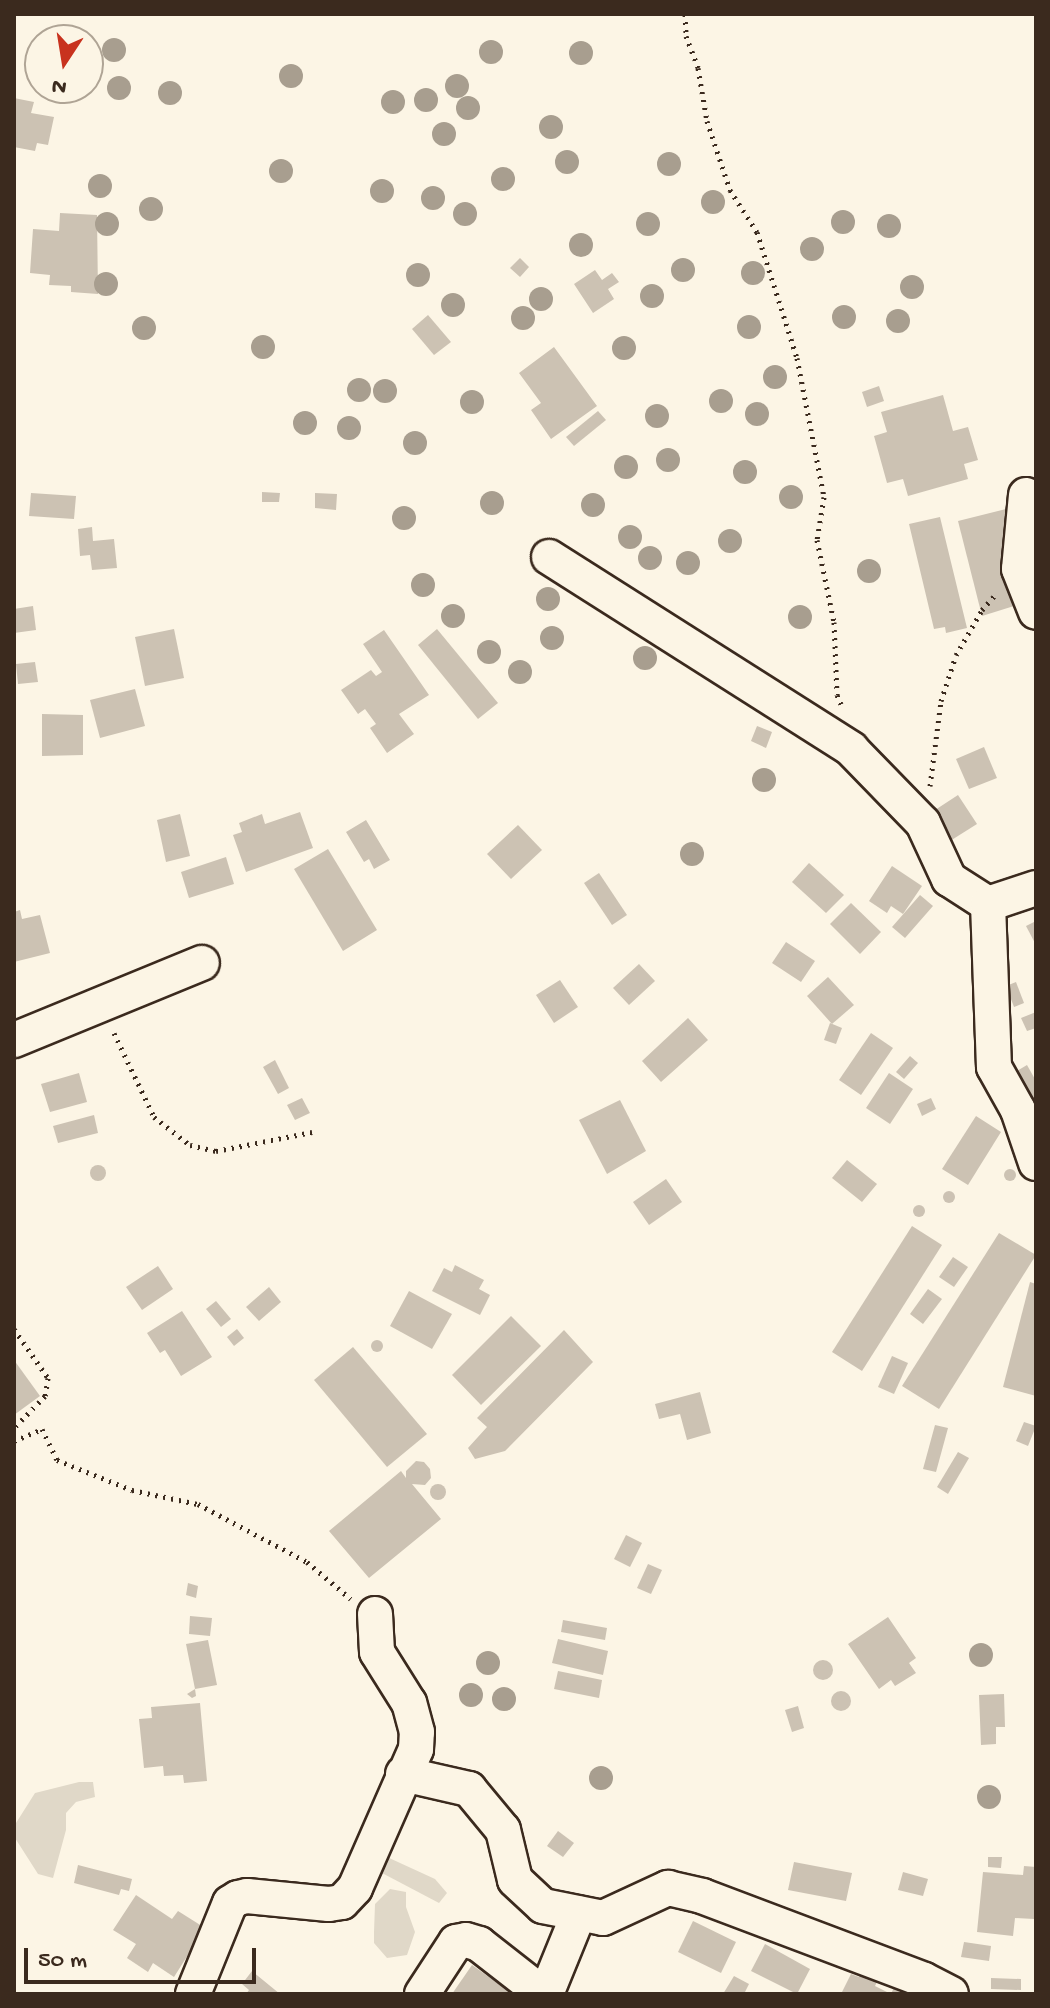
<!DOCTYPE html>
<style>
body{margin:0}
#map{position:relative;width:1050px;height:2008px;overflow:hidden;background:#fcf5e5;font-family:"Gochi Hand",sans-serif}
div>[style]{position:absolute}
.green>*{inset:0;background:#e0d8c8}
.building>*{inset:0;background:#ccc2b3}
.round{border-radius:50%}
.path>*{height:5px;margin-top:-2.5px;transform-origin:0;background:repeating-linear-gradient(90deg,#3b2a1e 0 2px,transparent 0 8px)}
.roads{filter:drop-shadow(2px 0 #3b2a1e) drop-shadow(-2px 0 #3b2a1e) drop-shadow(0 2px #3b2a1e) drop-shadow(0 -2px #3b2a1e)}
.minor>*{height:34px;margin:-17px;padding:0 17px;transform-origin:17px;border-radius:17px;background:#fcf5e5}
.trees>*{width:24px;height:24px;margin:-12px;border-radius:50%;background:#a89e8f}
span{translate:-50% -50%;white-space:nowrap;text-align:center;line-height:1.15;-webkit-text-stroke:6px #fcf5e5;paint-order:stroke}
.frame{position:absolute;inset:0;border:16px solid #3b2a1e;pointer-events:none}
.north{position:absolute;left:24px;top:24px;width:80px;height:80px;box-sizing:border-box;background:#fcf5e5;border:2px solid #afa495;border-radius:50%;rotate:192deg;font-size:22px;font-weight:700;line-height:32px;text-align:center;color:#3b2a1e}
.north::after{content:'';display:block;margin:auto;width:28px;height:36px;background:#c8321e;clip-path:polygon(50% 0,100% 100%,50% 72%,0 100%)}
.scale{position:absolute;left:24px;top:1948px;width:232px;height:36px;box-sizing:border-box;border:4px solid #3b2a1e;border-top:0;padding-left:10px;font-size:24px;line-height:28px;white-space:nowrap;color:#3b2a1e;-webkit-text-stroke:6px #fcf5e5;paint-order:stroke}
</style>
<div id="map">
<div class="green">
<div style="clip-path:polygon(79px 1782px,93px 1782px,95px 1797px,76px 1802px,66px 1813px,66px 1830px,53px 1878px,38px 1874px,15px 1838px,16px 1823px,35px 1793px)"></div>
<div style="clip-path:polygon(387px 1857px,435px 1879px,447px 1893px,439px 1903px,382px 1873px,379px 1861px)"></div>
<div style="clip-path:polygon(390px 1889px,406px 1892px,406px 1907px,415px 1932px,407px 1955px,387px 1958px,374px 1943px,374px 1932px,375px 1904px)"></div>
</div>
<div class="building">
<div style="clip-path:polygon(14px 98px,34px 102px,31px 113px,54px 117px,48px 145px,37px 143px,35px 151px,14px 147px)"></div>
<div style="clip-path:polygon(60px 213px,97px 215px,98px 294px,71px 292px,71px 286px,49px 285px,50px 275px,30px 273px,33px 229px,59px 231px)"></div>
<div style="clip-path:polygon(520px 258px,529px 267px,520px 277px,510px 268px)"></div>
<div style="clip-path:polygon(595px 270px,602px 280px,612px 273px,619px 282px,608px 289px,614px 299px,593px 313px,574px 284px)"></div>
<div style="clip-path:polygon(428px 315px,451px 342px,434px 355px,412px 329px)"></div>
<div style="clip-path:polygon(554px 347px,597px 406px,551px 439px,531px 410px,541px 403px,519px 373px)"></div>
<div style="clip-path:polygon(879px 386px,884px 401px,867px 407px,862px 392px)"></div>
<div style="clip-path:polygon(943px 395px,953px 431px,968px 427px,978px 460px,964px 464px,968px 479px,908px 496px,903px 479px,887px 483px,874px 436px,887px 432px,881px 412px)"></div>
<div style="clip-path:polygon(598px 411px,606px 420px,574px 446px,566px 437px)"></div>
<div style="clip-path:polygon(262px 492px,280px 493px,279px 502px,262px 502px)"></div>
<div style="clip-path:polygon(31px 493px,76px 496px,74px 519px,29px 516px)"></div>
<div style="clip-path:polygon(315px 493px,337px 494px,336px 510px,315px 508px)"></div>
<div style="clip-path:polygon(1010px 508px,1030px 601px,982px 616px,958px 521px)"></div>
<div style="clip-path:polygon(940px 517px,967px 628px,946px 633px,945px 627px,934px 629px,909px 524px)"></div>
<div style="clip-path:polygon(92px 527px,93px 541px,114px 539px,117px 568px,92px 570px,90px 555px,80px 556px,78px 529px)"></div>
<div style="clip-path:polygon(33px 606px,36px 630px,14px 633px,14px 609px)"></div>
<div style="clip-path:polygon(174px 629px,184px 678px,145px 686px,135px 637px)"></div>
<div style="clip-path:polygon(437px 629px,498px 703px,478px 719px,418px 645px)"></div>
<div style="clip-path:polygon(384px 630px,429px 695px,399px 714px,414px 734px,387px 753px,370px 728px,376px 724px,365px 709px,358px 714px,341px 690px,371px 670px,376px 676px,382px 672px,363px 644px)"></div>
<div style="clip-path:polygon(35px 662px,38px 682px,18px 684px,16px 664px)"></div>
<div style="clip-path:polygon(135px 689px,145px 726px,100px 738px,90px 700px)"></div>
<div style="clip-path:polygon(42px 714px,83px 715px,83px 755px,42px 756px)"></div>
<div style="clip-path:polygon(757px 726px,772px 732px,766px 748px,751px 741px)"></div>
<div style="clip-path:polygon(984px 747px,997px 778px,969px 789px,956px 759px)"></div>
<div style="clip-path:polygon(958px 795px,977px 824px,950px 841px,932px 812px)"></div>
<div style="clip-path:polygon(300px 812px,313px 848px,246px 872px,233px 835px,242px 832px,239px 823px,262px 814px,265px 824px)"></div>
<div style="clip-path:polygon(180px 814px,190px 856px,166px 862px,157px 820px)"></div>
<div style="clip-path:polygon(366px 820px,390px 860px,374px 869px,369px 859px,364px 862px,346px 832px)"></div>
<div style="clip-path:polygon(518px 825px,542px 850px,511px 879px,487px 854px)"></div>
<div style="clip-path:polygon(328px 849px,377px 930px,343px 951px,294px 869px)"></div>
<div style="clip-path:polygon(226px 857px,234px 884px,189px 898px,181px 872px)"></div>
<div style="clip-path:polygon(809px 863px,844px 895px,826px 913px,792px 882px)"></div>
<div style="clip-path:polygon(892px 866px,922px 886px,903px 914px,891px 906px,887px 913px,869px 901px)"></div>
<div style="clip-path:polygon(599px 873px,627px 915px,612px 925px,584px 883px)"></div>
<div style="clip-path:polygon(920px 895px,933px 906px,905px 938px,892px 927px)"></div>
<div style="clip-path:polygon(851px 903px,881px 932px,860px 954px,830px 924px)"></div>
<div style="clip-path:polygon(20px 910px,22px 919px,40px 915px,50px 953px,14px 962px,14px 912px)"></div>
<div style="clip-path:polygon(1036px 921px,1036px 945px,1026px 926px)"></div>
<div style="clip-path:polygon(786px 942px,815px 961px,801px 982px,772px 963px)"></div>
<div style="clip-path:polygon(639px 964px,655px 981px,629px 1005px,613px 988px)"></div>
<div style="clip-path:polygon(828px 977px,854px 1005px,832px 1024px,807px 996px)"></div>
<div style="clip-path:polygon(560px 980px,578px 1007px,554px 1023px,536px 995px)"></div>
<div style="clip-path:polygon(1016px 982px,1024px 1003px,1014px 1007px,1006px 986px)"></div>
<div style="clip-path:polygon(1036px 1012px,1036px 1028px,1027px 1031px,1021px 1018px)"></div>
<div style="clip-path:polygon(688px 1018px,708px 1040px,661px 1082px,642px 1061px)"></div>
<div style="clip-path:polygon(830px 1023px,842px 1028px,836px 1044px,824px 1040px)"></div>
<div style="clip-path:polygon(871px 1033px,893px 1048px,861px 1095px,839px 1080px)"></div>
<div style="clip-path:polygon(910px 1056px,918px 1063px,904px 1079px,896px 1072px)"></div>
<div style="clip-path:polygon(275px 1060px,289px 1088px,278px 1094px,263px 1067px)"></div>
<div style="clip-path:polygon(1027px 1065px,1036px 1081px,1036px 1104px,1028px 1108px,1010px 1075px)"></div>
<div style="clip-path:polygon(79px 1073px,87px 1102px,50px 1112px,41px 1084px)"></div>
<div style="clip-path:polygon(889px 1073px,913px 1089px,890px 1124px,866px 1108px)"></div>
<div style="clip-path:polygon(302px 1098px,310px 1113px,295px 1120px,287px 1105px)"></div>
<div style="clip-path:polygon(931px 1098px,936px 1109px,922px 1116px,917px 1104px)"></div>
<div style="clip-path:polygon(620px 1100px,646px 1151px,607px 1174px,579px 1120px)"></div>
<div style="clip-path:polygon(94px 1115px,98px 1133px,58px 1143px,53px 1126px)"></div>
<div style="clip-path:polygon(976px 1116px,1001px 1132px,968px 1185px,942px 1169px)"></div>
<div style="clip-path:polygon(847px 1160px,877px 1184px,862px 1202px,832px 1178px)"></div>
<div class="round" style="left:90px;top:1165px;width:16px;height:16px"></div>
<div class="round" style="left:1004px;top:1169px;width:12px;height:12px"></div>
<div style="clip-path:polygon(666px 1179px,682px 1202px,649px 1225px,633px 1202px)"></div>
<div class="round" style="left:943px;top:1191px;width:12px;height:12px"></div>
<div class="round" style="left:913px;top:1205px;width:12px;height:12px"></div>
<div style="clip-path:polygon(912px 1226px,942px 1245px,862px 1371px,832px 1352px)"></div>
<div style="clip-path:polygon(999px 1233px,1036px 1255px,939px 1409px,902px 1386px)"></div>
<div style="clip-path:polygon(953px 1257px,968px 1267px,954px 1287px,939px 1277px)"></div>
<div style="clip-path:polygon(455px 1265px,484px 1280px,479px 1289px,490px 1295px,480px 1315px,432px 1291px,444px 1268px,452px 1272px)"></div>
<div style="clip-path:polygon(158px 1266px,173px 1289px,142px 1310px,126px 1287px)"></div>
<div style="clip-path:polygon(1030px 1282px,1036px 1284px,1036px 1396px,1003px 1387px)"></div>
<div style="clip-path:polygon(269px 1287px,281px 1302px,259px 1321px,246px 1307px)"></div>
<div style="clip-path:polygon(928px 1289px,942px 1299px,923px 1324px,910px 1314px)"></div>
<div style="clip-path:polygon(409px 1291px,452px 1314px,432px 1349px,390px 1326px)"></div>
<div style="clip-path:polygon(216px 1301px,231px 1319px,221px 1327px,206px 1309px)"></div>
<div style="clip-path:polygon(182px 1311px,212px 1357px,181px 1376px,165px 1350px,160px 1353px,147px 1333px)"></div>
<div style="clip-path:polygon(511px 1316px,541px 1346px,481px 1405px,452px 1375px)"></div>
<div style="clip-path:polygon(237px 1329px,244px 1338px,234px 1346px,227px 1337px)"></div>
<div style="clip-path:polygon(564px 1330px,593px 1362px,505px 1451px,475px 1459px,468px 1448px,487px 1427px,477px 1418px)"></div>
<div class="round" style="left:371px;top:1340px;width:12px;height:12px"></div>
<div style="clip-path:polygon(353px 1347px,427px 1434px,387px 1467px,314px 1380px)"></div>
<div style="clip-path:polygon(892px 1356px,908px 1363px,894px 1394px,878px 1387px)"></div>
<div style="clip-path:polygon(14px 1360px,40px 1396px,14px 1415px)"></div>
<div style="clip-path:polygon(700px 1392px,711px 1433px,687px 1440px,680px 1414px,659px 1419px,655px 1404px)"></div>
<div style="clip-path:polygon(1024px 1422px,1036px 1426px,1028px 1446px,1016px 1441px)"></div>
<div style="clip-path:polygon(935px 1425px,948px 1428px,936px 1472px,923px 1469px)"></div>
<div style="clip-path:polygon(958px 1452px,969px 1458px,948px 1494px,937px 1487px)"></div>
<div style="clip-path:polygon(416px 1461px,424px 1462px,430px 1469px,431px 1478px,425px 1485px,412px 1484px,441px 1519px,369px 1578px,329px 1531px,401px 1471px,406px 1478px,406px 1471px)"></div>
<div class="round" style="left:430px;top:1484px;width:16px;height:16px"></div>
<div style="clip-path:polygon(626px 1535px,642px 1543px,630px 1567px,614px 1559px)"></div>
<div style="clip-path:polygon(648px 1564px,662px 1570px,651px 1594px,637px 1588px)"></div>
<div style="clip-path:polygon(188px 1583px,198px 1586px,196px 1598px,186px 1595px)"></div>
<div style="clip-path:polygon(190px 1616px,212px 1618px,210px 1636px,189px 1634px)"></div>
<div style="clip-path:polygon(888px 1617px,916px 1658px,909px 1663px,916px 1673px,895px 1686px,891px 1680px,879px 1689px,848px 1644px)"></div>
<div style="clip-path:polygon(563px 1620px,607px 1628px,605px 1640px,561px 1632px)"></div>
<div style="clip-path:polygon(558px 1639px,608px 1651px,603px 1675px,552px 1663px)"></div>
<div style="clip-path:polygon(208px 1640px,217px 1685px,195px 1689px,196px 1696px,192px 1698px,187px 1694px,195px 1689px,186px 1644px)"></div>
<div class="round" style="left:813px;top:1660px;width:20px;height:20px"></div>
<div style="clip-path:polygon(558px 1671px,602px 1680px,599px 1698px,554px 1689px)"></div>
<div class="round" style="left:831px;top:1691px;width:20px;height:20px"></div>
<div style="clip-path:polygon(1004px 1694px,1005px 1727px,996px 1727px,996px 1744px,981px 1745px,979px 1695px)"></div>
<div style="clip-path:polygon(200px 1703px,207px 1781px,184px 1783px,183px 1775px,164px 1776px,163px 1766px,144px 1768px,139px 1719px,152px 1718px,151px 1707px)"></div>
<div style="clip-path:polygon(798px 1706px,804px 1728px,792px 1732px,785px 1710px)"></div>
<div style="clip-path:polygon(558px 1831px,574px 1843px,563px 1857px,547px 1846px)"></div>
<div style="clip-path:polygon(988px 1857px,1002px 1857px,1001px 1868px,988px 1867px)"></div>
<div style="clip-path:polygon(794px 1862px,852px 1873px,846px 1901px,788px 1890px)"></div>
<div style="clip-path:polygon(78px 1865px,132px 1879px,129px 1891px,121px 1889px,119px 1895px,74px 1883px)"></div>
<div style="clip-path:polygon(1024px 1866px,1036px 1867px,1034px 1919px,1015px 1918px,1013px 1936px,977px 1932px,983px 1872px,1023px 1875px)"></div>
<div style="clip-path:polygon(903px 1872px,928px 1879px,923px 1896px,898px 1890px)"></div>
<div style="clip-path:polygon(136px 1895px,172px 1919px,178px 1911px,205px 1928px,174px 1977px,153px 1963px,148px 1972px,127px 1958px,136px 1944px,113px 1930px)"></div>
<div style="clip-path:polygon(693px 1921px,736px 1942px,721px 1973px,678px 1952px)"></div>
<div style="clip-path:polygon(964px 1942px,991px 1946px,989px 1961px,961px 1957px)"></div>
<div style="clip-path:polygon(765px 1944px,810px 1969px,797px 1994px,751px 1971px)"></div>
<div style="clip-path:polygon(472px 1965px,513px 1994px,452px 1994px)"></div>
<div style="clip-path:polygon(862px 1970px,879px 1978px,875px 1986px,891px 1994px,895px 1985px,914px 1994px,841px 1994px,851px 1974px,859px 1977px)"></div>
<div style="clip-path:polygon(252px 1971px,280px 1994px,246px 1994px,249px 1990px,242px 1984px)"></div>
<div style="clip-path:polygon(734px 1976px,749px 1984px,744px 1994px,723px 1994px)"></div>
<div style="clip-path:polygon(991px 1978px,1021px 1979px,1021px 1990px,991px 1989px)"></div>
</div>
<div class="path">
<div style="left:685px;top:14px;width:22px;rotate:87deg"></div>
<div style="left:686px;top:36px;width:34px;rotate:69deg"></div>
<div style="left:698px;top:68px;width:54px;rotate:80.4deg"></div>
<div style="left:707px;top:121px;width:73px;rotate:71.6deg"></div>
<div style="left:730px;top:190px;width:50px;rotate:57.3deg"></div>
<div style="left:757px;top:232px;width:132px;rotate:72.4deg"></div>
<div style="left:797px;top:358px;width:142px;rotate:79deg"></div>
<div style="left:824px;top:497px;width:44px;rotate:99.2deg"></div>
<div style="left:817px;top:540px;width:84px;rotate:78.3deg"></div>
<div style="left:834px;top:622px;width:73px;rotate:87.6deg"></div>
<div style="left:837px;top:695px;width:10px;rotate:66deg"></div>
<div style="left:930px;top:786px;width:86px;rotate:-82.6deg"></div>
<div style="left:941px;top:701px;width:48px;rotate:-71.9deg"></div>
<div style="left:956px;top:655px;width:52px;rotate:-60deg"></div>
<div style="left:982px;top:610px;width:20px;rotate:-49deg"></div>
<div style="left:114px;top:1033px;width:93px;rotate:64.5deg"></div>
<div style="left:154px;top:1117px;width:46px;rotate:37.9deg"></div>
<div style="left:190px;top:1145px;width:27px;rotate:13deg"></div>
<div style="left:216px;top:1151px;width:98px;rotate:-11.2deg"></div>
<div style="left:14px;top:1329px;width:60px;rotate:55.2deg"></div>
<div style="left:48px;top:1378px;width:18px;rotate:99deg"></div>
<div style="left:45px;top:1396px;width:45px;rotate:134.1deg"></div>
<div style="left:14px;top:1441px;width:30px;rotate:-23deg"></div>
<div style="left:42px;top:1429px;width:34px;rotate:64deg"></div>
<div style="left:57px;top:1460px;width:81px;rotate:21.8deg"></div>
<div style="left:132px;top:1490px;width:67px;rotate:12deg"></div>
<div style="left:198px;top:1504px;width:123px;rotate:28deg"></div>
<div style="left:307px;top:1562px;width:57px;rotate:40.1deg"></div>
</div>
<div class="roads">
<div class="minor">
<div style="left:1026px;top:495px;width:74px;rotate:95.4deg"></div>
<div style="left:1019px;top:569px;width:46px;rotate:68.4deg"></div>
<div style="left:549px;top:557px;width:358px;rotate:32.4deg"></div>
<div style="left:851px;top:749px;width:103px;rotate:45.8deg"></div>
<div style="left:923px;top:823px;width:62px;rotate:65.1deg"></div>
<div style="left:949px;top:879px;width:46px;rotate:32.7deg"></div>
<div style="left:988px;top:904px;width:163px;rotate:87.9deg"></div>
<div style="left:994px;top:1067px;width:49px;rotate:60.8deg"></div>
<div style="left:1018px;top:1110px;width:56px;rotate:71.2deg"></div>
<div style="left:988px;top:904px;width:51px;rotate:-18.4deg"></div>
<div style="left:14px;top:1040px;width:203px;rotate:-22.3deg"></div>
<div style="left:403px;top:1774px;width:68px;rotate:12.8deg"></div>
<div style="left:469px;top:1789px;width:53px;rotate:50.3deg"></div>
<div style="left:503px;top:1830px;width:51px;rotate:76.5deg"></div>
<div style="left:515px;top:1880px;width:38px;rotate:43deg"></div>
<div style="left:543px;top:1906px;width:61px;rotate:11.3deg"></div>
<div style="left:603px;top:1918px;width:72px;rotate:-24.8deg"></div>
<div style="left:668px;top:1888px;width:35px;rotate:13deg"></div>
<div style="left:702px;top:1896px;width:237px;rotate:20.7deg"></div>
<div style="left:924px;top:1980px;width:30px;rotate:27deg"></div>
<div style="left:193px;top:1994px;width:98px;rotate:-67.9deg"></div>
<div style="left:230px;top:1903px;width:9px;rotate:-32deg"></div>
<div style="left:238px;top:1898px;width:9px;rotate:-13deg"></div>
<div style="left:247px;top:1896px;width:82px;rotate:5.6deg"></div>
<div style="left:329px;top:1904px;width:13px;rotate:-9deg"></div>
<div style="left:342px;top:1902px;width:19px;rotate:-47deg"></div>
<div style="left:355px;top:1888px;width:152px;rotate:-66.3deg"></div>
<div style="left:416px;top:1749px;width:17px;rotate:-87deg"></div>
<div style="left:417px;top:1732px;width:30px;rotate:-105deg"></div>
<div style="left:409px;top:1703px;width:60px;rotate:-122.1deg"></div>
<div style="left:377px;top:1652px;width:38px;rotate:-93deg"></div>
<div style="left:422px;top:1994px;width:62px;rotate:-56.8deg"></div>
<div style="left:456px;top:1942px;width:10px;rotate:-11deg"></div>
<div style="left:466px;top:1940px;width:14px;rotate:17deg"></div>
<div style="left:479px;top:1944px;width:81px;rotate:38deg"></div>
<div style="left:546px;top:1994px;width:87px;rotate:-67.8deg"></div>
</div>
</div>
<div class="trees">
<div style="left:114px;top:50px"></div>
<div style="left:491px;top:52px"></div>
<div style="left:581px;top:53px"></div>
<div style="left:291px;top:76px"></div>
<div style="left:457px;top:86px"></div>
<div style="left:119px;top:88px"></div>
<div style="left:170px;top:93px"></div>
<div style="left:426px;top:100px"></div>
<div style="left:393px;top:102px"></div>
<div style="left:468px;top:108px"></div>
<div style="left:551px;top:127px"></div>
<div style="left:444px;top:134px"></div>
<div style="left:567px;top:162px"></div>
<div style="left:669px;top:164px"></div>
<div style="left:281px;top:171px"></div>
<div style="left:503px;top:179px"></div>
<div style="left:100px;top:186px"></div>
<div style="left:382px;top:191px"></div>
<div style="left:433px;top:198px"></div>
<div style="left:713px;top:202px"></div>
<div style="left:151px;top:209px"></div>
<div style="left:465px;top:214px"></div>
<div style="left:843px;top:222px"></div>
<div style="left:107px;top:224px"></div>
<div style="left:648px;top:224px"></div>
<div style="left:889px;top:226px"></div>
<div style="left:581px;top:245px"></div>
<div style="left:812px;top:249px"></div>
<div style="left:683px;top:270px"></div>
<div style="left:753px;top:273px"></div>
<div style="left:418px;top:275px"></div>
<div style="left:106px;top:284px"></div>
<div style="left:912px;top:287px"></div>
<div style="left:652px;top:296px"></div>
<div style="left:541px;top:299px"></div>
<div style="left:453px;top:305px"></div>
<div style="left:844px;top:317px"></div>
<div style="left:523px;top:318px"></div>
<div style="left:898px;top:321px"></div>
<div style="left:749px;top:327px"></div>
<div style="left:144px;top:328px"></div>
<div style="left:263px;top:347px"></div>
<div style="left:624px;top:348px"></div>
<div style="left:775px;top:377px"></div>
<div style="left:359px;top:390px"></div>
<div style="left:385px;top:391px"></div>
<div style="left:721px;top:401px"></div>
<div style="left:472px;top:402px"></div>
<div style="left:757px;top:414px"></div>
<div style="left:657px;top:416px"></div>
<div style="left:305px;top:423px"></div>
<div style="left:349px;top:428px"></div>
<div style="left:415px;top:443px"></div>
<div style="left:668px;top:460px"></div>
<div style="left:626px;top:467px"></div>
<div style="left:745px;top:472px"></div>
<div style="left:791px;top:497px"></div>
<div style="left:492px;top:503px"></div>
<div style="left:593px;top:505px"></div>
<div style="left:404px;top:518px"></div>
<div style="left:630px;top:537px"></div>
<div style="left:730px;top:541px"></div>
<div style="left:650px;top:558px"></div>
<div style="left:688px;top:563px"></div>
<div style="left:869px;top:571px"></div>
<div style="left:423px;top:585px"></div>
<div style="left:548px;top:599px"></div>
<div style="left:453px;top:616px"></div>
<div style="left:800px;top:617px"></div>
<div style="left:552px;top:638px"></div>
<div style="left:489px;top:652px"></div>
<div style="left:645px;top:658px"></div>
<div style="left:520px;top:672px"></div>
<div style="left:764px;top:780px"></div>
<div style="left:692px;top:854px"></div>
<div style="left:981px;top:1655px"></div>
<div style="left:488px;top:1663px"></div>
<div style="left:471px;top:1695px"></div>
<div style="left:504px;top:1699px"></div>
<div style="left:601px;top:1778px"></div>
<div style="left:989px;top:1797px"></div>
</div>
<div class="frame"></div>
<div class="north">N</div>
<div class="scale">50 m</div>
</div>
